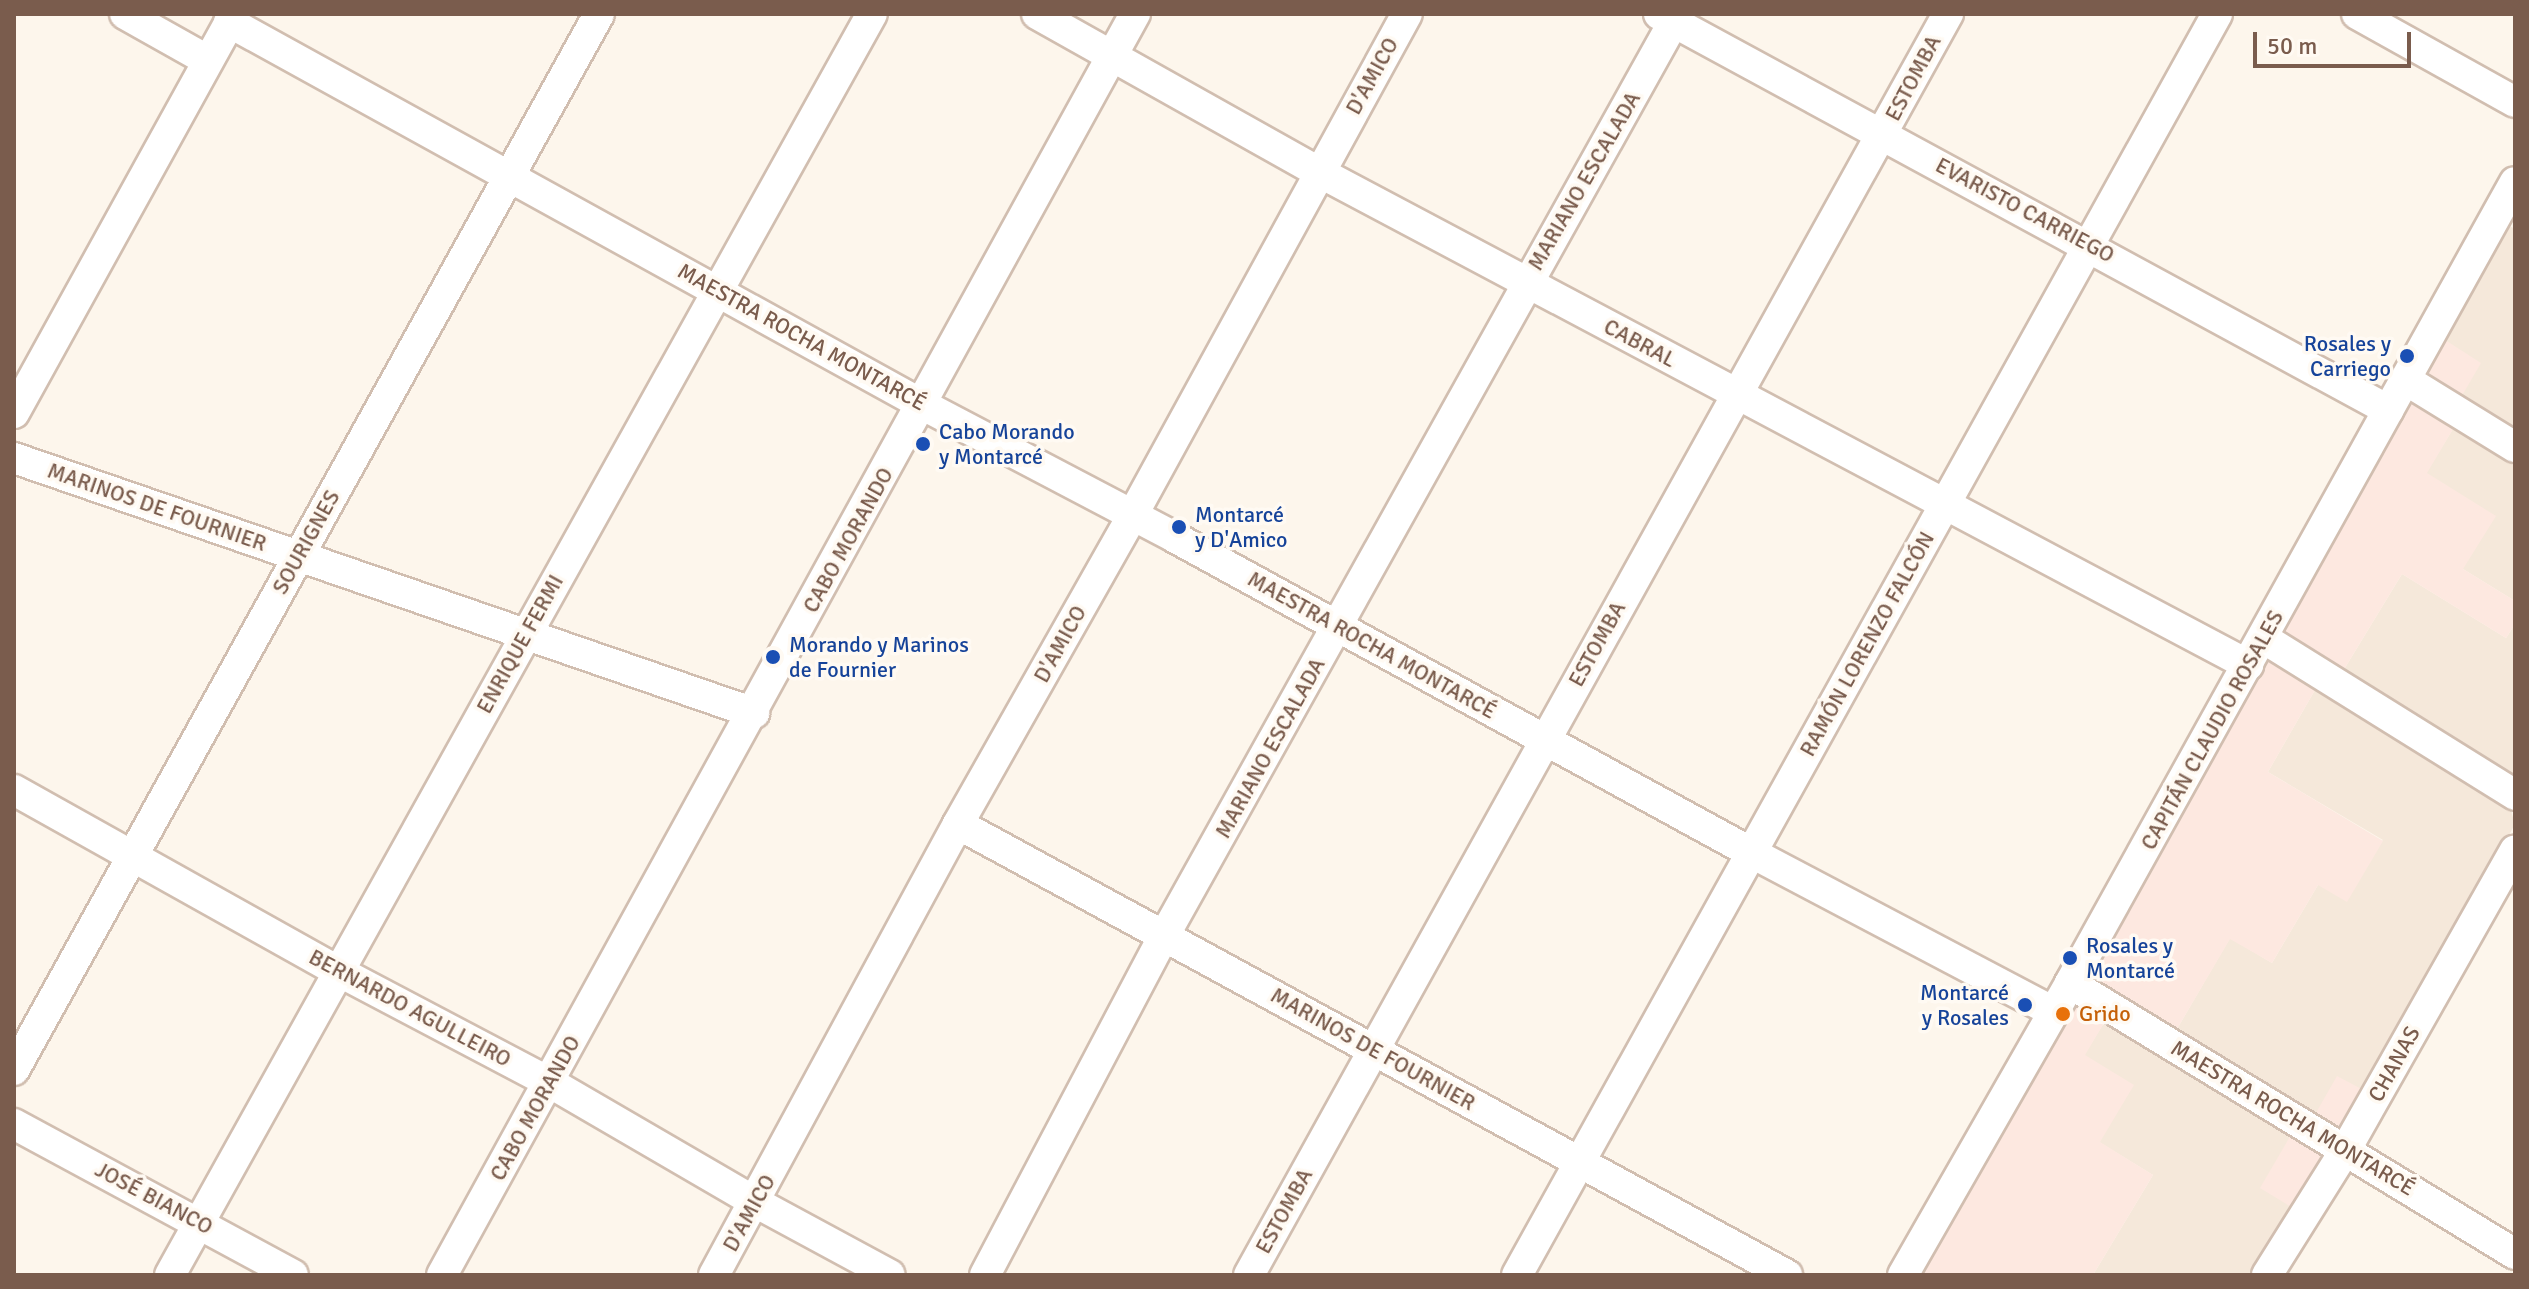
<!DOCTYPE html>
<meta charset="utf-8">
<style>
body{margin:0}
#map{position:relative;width:2529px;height:1289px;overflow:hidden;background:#fdf6ec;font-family:Signika,sans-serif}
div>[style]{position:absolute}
.residential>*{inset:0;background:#f5e8da}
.commercial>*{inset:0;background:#fde8e0}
.roads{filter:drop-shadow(2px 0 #d1beb0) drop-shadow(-2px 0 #d1beb0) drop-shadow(0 2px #d1beb0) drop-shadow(0 -2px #d1beb0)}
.minor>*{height:30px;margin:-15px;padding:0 15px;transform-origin:15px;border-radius:15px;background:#fff}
.dots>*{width:22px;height:22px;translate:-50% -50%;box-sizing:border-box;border:4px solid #fffaf3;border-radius:50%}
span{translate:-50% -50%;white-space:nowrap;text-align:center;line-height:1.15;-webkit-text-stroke:7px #fffaf3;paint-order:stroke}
.street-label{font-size:22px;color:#7a5c4d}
.transit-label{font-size:22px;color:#164399}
.right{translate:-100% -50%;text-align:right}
.left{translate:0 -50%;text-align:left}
.food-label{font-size:22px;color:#c56008}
.frame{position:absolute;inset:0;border:16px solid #7a5c4d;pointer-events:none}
.scale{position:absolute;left:2253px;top:32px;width:158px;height:36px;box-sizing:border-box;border:4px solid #7a5c4d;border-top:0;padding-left:10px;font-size:24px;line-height:28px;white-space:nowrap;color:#7a5c4d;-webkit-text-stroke:6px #fffaf3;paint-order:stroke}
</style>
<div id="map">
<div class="residential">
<div style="clip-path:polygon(2506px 224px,2515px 229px,2515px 434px,2460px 399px,2442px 338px)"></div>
<div style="clip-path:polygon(2456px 424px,2515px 461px,2515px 601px,2463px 569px,2426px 473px)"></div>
<div style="clip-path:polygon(2402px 574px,2506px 638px,2515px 624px,2515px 782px,2340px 676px)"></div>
<div style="clip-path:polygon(2319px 683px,2508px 801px,2515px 824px,2369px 1093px,2312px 1118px,2177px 1029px,2230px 938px,2272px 963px,2318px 885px,2383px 840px,2268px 772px)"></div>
<div style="clip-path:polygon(2107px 1018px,2292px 1133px,2296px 1210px,2256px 1275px,2093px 1275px,2153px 1175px,2099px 1142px,2084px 1055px)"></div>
</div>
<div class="commercial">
<div style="clip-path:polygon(2442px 338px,2481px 363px,2460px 399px,2428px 377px,2427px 370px)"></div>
<div style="clip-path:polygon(2418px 401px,2456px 424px,2427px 473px,2496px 516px,2463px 569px,2515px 601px,2515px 624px,2506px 638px,2402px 574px,2340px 676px,2284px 637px,2282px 629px,2402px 408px)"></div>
<div style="clip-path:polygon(2278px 660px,2319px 683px,2268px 772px,2383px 841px,2347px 902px,2318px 885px,2272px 963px,2230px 939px,2177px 1029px,2096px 981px,2091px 969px,2257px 671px,2266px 662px)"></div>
<div style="clip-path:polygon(2078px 1004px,2107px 1018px,2085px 1055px,2134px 1085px,2100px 1142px,2153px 1175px,2093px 1275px,1919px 1275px,2068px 1008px)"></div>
<div style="clip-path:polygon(2337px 1076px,2369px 1093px,2341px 1129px,2313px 1118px)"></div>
<div style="clip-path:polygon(2292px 1133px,2317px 1147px,2322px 1160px,2296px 1210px,2260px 1188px)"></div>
</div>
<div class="roads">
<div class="minor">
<div style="left:125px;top:14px;width:94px;rotate:29.3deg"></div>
<div style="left:1037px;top:14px;width:323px;rotate:29.3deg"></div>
<div style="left:1319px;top:172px;width:1052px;rotate:27.95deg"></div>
<div style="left:1659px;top:14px;width:830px;rotate:28.51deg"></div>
<div style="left:2357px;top:14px;width:181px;rotate:29.1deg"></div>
<div style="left:229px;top:22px;width:793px;rotate:28.89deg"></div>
<div style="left:923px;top:405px;width:284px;rotate:27.7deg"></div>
<div style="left:1174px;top:537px;width:659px;rotate:28.67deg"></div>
<div style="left:1752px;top:853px;width:340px;rotate:27.8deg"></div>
<div style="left:2406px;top:380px;width:128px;rotate:31.6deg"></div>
<div style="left:14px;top:413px;width:456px;rotate:-61.1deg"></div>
<div style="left:14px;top:458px;width:783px;rotate:19.01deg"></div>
<div style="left:2263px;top:638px;width:297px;rotate:31.9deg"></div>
<div style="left:14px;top:790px;width:373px;rotate:29.2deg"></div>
<div style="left:340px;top:972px;width:236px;rotate:27.8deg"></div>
<div style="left:549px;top:1082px;width:238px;rotate:30.2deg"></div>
<div style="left:755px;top:1202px;width:153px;rotate:28.4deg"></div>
<div style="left:958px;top:824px;width:944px;rotate:28.55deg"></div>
<div style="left:2070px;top:983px;width:521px;rotate:31.34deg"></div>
<div style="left:14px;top:1070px;width:1207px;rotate:-61.01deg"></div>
<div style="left:14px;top:1124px;width:317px;rotate:28.4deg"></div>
<div style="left:170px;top:1275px;width:1443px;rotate:-60.9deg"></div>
<div style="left:442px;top:1275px;width:1439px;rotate:-61.21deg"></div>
<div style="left:714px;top:1275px;width:513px;rotate:-61.59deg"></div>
<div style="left:958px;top:824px;width:354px;rotate:-60.5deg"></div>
<div style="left:1132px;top:516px;width:572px;rotate:-61.29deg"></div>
<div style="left:985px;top:1275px;width:383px;rotate:-62.2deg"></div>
<div style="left:1164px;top:936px;width:1056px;rotate:-60.86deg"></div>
<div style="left:1249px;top:1275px;width:1442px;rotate:-61deg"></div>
<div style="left:1517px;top:1275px;width:1442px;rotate:-60.96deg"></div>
<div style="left:1903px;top:1275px;width:336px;rotate:-60.2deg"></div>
<div style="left:2070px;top:983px;width:916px;rotate:-60.95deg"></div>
<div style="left:2267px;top:1275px;width:149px;rotate:-57.9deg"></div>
<div style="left:2346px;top:1149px;width:343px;rotate:-60.5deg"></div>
</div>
</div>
<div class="dots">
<div style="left:2407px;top:356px;background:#1a4fb4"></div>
<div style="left:923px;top:444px;background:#1a4fb4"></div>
<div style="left:1179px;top:527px;background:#1a4fb4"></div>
<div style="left:773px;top:657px;background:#1a4fb4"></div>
<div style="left:2070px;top:958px;background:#1a4fb4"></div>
<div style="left:2025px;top:1005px;background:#1a4fb4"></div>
<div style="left:2063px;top:1014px;background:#e8710a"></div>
</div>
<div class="street-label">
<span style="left:1372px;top:76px;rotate:-61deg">D'AMICO</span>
<span style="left:1913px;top:78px;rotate:-62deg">ESTOMBA</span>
<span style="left:1584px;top:181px;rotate:-60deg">MARIANO ESCALADA</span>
<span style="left:2025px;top:210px;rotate:28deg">EVARISTO CARRIEGO</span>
<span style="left:802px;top:337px;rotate:29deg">MAESTRA ROCHA MONTARCÉ</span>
<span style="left:1640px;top:343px;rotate:28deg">CABRAL</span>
<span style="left:157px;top:507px;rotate:19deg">MARINOS DE FOURNIER</span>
<span style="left:848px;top:540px;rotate:-61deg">CABO MORANDO</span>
<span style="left:306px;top:542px;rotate:-61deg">SOURIGNES</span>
<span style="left:520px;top:644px;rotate:-61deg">ENRIQUE FERMI</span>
<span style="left:1060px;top:644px;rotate:-61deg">D'AMICO</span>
<span style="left:1597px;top:644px;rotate:-61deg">ESTOMBA</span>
<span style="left:1867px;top:644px;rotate:-61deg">RAMÓN LORENZO FALCÓN</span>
<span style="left:1372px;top:645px;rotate:29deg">MAESTRA ROCHA MONTARCÉ</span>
<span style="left:2212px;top:730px;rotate:-61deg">CAPITÁN CLAUDIO ROSALES</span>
<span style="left:1270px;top:748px;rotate:-61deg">MARIANO ESCALADA</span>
<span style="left:410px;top:1008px;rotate:28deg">BERNARDO AGULLEIRO</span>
<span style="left:1373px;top:1049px;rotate:29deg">MARINOS DE FOURNIER</span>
<span style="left:2394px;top:1064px;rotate:-61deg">CHANAS</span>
<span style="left:535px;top:1108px;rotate:-61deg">CABO MORANDO</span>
<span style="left:2293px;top:1118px;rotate:31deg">MAESTRA ROCHA MONTARCÉ</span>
<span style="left:154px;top:1198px;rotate:28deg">JOSÉ BIANCO</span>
<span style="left:1284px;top:1211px;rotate:-61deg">ESTOMBA</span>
<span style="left:749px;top:1213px;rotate:-61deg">D'AMICO</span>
</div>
<div class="transit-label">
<span class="right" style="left:2391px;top:356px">Rosales y<br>Carriego</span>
<span class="left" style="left:939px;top:444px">Cabo Morando<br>y Montarcé</span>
<span class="left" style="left:1195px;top:527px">Montarcé<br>y D'Amico</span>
<span class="left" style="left:789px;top:657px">Morando y Marinos<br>de Fournier</span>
<span class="left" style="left:2086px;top:958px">Rosales y<br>Montarcé</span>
<span class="right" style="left:2009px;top:1005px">Montarcé<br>y Rosales</span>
</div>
<div class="food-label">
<span class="left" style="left:2079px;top:1014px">Grido</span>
</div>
<div class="frame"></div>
<div class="scale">50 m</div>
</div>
